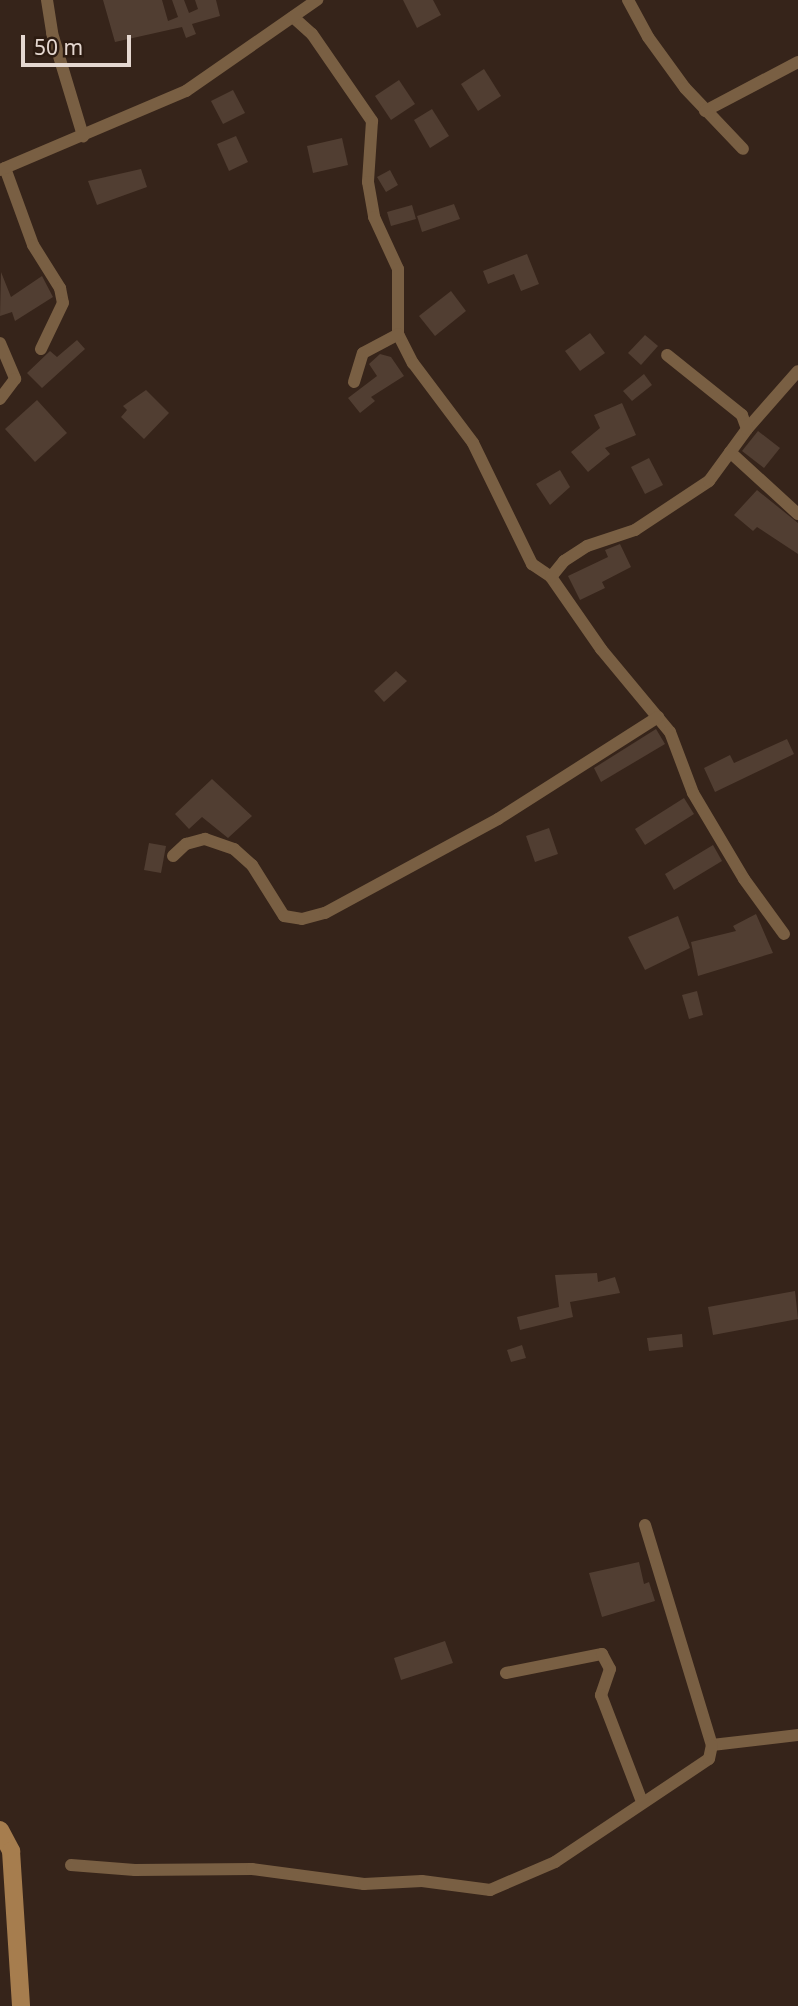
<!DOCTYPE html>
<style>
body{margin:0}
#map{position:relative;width:798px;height:2006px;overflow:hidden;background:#36241a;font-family:"Noto Sans",sans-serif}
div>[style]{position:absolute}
.building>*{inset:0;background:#513e32}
.minor>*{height:12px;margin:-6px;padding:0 6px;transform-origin:6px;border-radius:6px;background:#795f43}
.secondary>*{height:18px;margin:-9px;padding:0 9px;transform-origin:9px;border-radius:9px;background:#a67d4e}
span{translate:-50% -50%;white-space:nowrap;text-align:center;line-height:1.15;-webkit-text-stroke:6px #2c1b11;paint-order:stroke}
.scale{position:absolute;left:21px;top:35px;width:110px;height:32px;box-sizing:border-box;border:4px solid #e5d8d1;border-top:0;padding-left:9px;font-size:21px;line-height:24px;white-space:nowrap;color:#e5d8d1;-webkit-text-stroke:5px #2c1b11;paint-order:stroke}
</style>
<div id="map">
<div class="building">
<div style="clip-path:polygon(103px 0,162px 0,168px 21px,178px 17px,172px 0,184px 0,189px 13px,198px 9px,195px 0,216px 0,220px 16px,192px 24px,196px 34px,186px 38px,182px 27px,115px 42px)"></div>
<div style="clip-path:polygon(403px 0,433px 0,441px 15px,417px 28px)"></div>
<div style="clip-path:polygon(484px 69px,501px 96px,478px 111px,461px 84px)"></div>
<div style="clip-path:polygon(399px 80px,415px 104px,391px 120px,375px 96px)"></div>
<div style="clip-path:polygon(233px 90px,245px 113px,223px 124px,211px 101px)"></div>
<div style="clip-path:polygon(432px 109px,449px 136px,430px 148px,414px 120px)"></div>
<div style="clip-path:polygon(236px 136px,248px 162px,229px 171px,217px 144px)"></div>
<div style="clip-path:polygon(342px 138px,348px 165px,313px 173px,307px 146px)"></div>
<div style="clip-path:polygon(141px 169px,147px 187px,97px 205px,88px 181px)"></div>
<div style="clip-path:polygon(390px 170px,398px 185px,386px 192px,377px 177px)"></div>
<div style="clip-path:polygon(454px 204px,460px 219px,422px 232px,417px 216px)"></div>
<div style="clip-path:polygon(412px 205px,416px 219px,391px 226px,387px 212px)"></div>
<div style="clip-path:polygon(527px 254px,539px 284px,521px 291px,514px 274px,488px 284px,483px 271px)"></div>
<div style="clip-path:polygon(1px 272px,11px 297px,42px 276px,53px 297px,15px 321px,12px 312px,0 316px)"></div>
<div style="clip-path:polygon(451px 291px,466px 311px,435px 336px,419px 316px)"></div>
<div style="clip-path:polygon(590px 333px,605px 353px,580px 371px,565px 351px)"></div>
<div style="clip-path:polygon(645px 335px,658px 346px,641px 365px,628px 353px)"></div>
<div style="clip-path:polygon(77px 340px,85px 349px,42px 388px,27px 373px,50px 351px,57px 357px)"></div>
<div style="clip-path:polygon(380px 354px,391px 357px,404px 376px,371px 397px,375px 401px,360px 413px,348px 398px,377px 376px,369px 364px)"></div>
<div style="clip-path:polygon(644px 374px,652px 385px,632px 401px,623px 391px)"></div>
<div style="clip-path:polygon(146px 390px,169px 413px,144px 439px,121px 417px,127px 410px,123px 406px)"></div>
<div style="clip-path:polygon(37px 400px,67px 433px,35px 462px,5px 429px)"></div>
<div style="clip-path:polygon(622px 403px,636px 435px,605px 448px,610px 454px,588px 472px,571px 452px,600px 428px,594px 415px)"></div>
<div style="clip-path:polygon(758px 431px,780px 448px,764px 468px,742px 451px)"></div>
<div style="clip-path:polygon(649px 458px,663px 485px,645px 494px,631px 467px)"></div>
<div style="clip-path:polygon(560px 470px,570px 487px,550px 505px,536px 484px)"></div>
<div style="clip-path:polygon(757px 490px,798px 523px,798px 554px,757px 527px,753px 531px,734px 515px)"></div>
<div style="clip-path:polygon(620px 544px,631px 567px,602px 582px,605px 588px,580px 600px,568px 576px,608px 557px,605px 550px)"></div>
<div style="clip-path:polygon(396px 671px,407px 681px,384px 702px,374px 691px)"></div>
<div style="clip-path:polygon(656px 729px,665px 744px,601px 782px,594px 768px)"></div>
<div style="clip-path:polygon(787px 739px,794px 754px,715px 792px,704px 768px,730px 755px,734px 763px)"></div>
<div style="clip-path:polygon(212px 779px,252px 816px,228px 838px,202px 817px,189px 829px,175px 814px)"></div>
<div style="clip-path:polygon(684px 798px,694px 814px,645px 845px,635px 829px)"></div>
<div style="clip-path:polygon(549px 828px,558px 854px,535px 862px,526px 836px)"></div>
<div style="clip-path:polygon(149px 843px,166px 846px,161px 873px,144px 870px)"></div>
<div style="clip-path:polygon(713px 845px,722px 861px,674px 890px,665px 874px)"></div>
<div style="clip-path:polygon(756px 914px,773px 953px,698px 976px,691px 942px,736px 931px,733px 926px)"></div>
<div style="clip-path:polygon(678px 916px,690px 948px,645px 970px,628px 937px)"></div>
<div style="clip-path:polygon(697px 991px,703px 1015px,689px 1019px,682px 995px)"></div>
<div style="clip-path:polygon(597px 1273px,598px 1282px,615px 1277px,620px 1293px,570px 1302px,573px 1317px,520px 1330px,517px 1317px,559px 1307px,555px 1275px)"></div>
<div style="clip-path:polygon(795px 1291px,798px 1319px,713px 1335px,708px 1307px)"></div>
<div style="clip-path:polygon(682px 1334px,683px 1347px,649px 1351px,647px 1338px)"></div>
<div style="clip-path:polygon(522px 1345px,526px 1358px,511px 1362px,507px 1350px)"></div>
<div style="clip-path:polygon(639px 1562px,644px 1584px,649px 1582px,655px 1601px,602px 1617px,589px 1573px)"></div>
<div style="clip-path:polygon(445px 1641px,453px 1663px,401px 1680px,394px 1658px)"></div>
</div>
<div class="minor">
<div style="left:47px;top:0;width:33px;rotate:81deg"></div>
<div style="left:52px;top:33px;width:108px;rotate:73.2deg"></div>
<div style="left:628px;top:0;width:42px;rotate:61.6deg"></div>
<div style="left:648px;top:37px;width:63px;rotate:54deg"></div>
<div style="left:685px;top:88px;width:84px;rotate:46.4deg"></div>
<div style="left:293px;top:17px;width:25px;rotate:42deg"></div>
<div style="left:312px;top:34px;width:106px;rotate:55.4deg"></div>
<div style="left:372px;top:121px;width:61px;rotate:93.8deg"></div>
<div style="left:368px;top:182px;width:36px;rotate:80deg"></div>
<div style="left:374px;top:217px;width:57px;rotate:65.2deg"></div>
<div style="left:398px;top:269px;width:65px;rotate:90deg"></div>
<div style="left:398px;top:334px;width:33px;rotate:63deg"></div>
<div style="left:413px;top:363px;width:100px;rotate:53.1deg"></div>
<div style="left:473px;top:443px;width:135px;rotate:64deg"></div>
<div style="left:532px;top:564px;width:23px;rotate:34deg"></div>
<div style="left:551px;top:577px;width:88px;rotate:55.2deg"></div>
<div style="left:601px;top:649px;width:108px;rotate:50.3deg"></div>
<div style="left:670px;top:732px;width:65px;rotate:69.3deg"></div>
<div style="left:693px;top:793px;width:100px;rotate:59.3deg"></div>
<div style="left:744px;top:879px;width:68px;rotate:54deg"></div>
<div style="left:705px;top:111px;width:105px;rotate:-27.8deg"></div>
<div style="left:5px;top:168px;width:82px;rotate:70deg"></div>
<div style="left:33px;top:245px;width:51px;rotate:57.9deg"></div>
<div style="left:60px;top:288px;width:15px;rotate:79deg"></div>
<div style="left:63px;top:303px;width:51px;rotate:115.6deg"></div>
<div style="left:0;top:170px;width:202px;rotate:-23deg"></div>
<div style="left:186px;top:91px;width:160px;rotate:-34.8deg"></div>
<div style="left:0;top:343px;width:39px;rotate:67deg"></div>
<div style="left:15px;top:379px;width:25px;rotate:127deg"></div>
<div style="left:354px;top:382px;width:30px;rotate:-73deg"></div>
<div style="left:363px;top:353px;width:40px;rotate:-28deg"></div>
<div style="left:747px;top:429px;width:77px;rotate:-48.7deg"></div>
<div style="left:730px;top:452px;width:92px;rotate:42.4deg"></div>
<div style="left:551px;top:577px;width:21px;rotate:-51deg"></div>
<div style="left:564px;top:561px;width:27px;rotate:-33deg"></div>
<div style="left:587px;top:546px;width:51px;rotate:-18.4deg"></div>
<div style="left:635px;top:530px;width:89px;rotate:-33.5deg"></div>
<div style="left:709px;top:481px;width:64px;rotate:-53.8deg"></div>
<div style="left:747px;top:429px;width:15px;rotate:-110deg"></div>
<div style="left:742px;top:415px;width:96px;rotate:-141.3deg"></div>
<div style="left:173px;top:856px;width:18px;rotate:-43deg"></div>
<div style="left:186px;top:844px;width:20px;rotate:-15deg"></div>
<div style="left:205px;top:839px;width:31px;rotate:19deg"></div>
<div style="left:234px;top:849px;width:24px;rotate:42deg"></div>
<div style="left:252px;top:865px;width:60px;rotate:57.9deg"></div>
<div style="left:284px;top:916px;width:18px;rotate:9deg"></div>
<div style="left:302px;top:919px;width:24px;rotate:-15deg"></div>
<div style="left:325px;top:913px;width:197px;rotate:-28.5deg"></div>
<div style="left:498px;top:819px;width:190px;rotate:-32.5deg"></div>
<div style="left:645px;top:1525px;width:230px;rotate:73.1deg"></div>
<div style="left:712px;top:1745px;width:87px;rotate:-6.6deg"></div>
<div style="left:506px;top:1673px;width:98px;rotate:-11.2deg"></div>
<div style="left:602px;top:1654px;width:17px;rotate:62deg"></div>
<div style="left:610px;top:1669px;width:28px;rotate:109deg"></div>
<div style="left:601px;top:1695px;width:115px;rotate:69deg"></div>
<div style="left:71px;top:1865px;width:64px;rotate:4.5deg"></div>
<div style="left:135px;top:1870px;width:117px;rotate:-0.5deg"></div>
<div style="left:252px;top:1869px;width:113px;rotate:7.6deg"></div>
<div style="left:364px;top:1884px;width:58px;rotate:-3deg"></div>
<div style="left:422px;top:1881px;width:69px;rotate:7.5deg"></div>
<div style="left:490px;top:1890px;width:71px;rotate:-23.3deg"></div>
<div style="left:555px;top:1862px;width:185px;rotate:-33.8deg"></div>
<div style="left:709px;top:1759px;width:14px;rotate:-78deg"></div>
</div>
<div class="secondary">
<div style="left:0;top:1830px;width:24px;rotate:62deg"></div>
<div style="left:11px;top:1851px;width:155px;rotate:86.3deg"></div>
</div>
<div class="scale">50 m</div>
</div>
